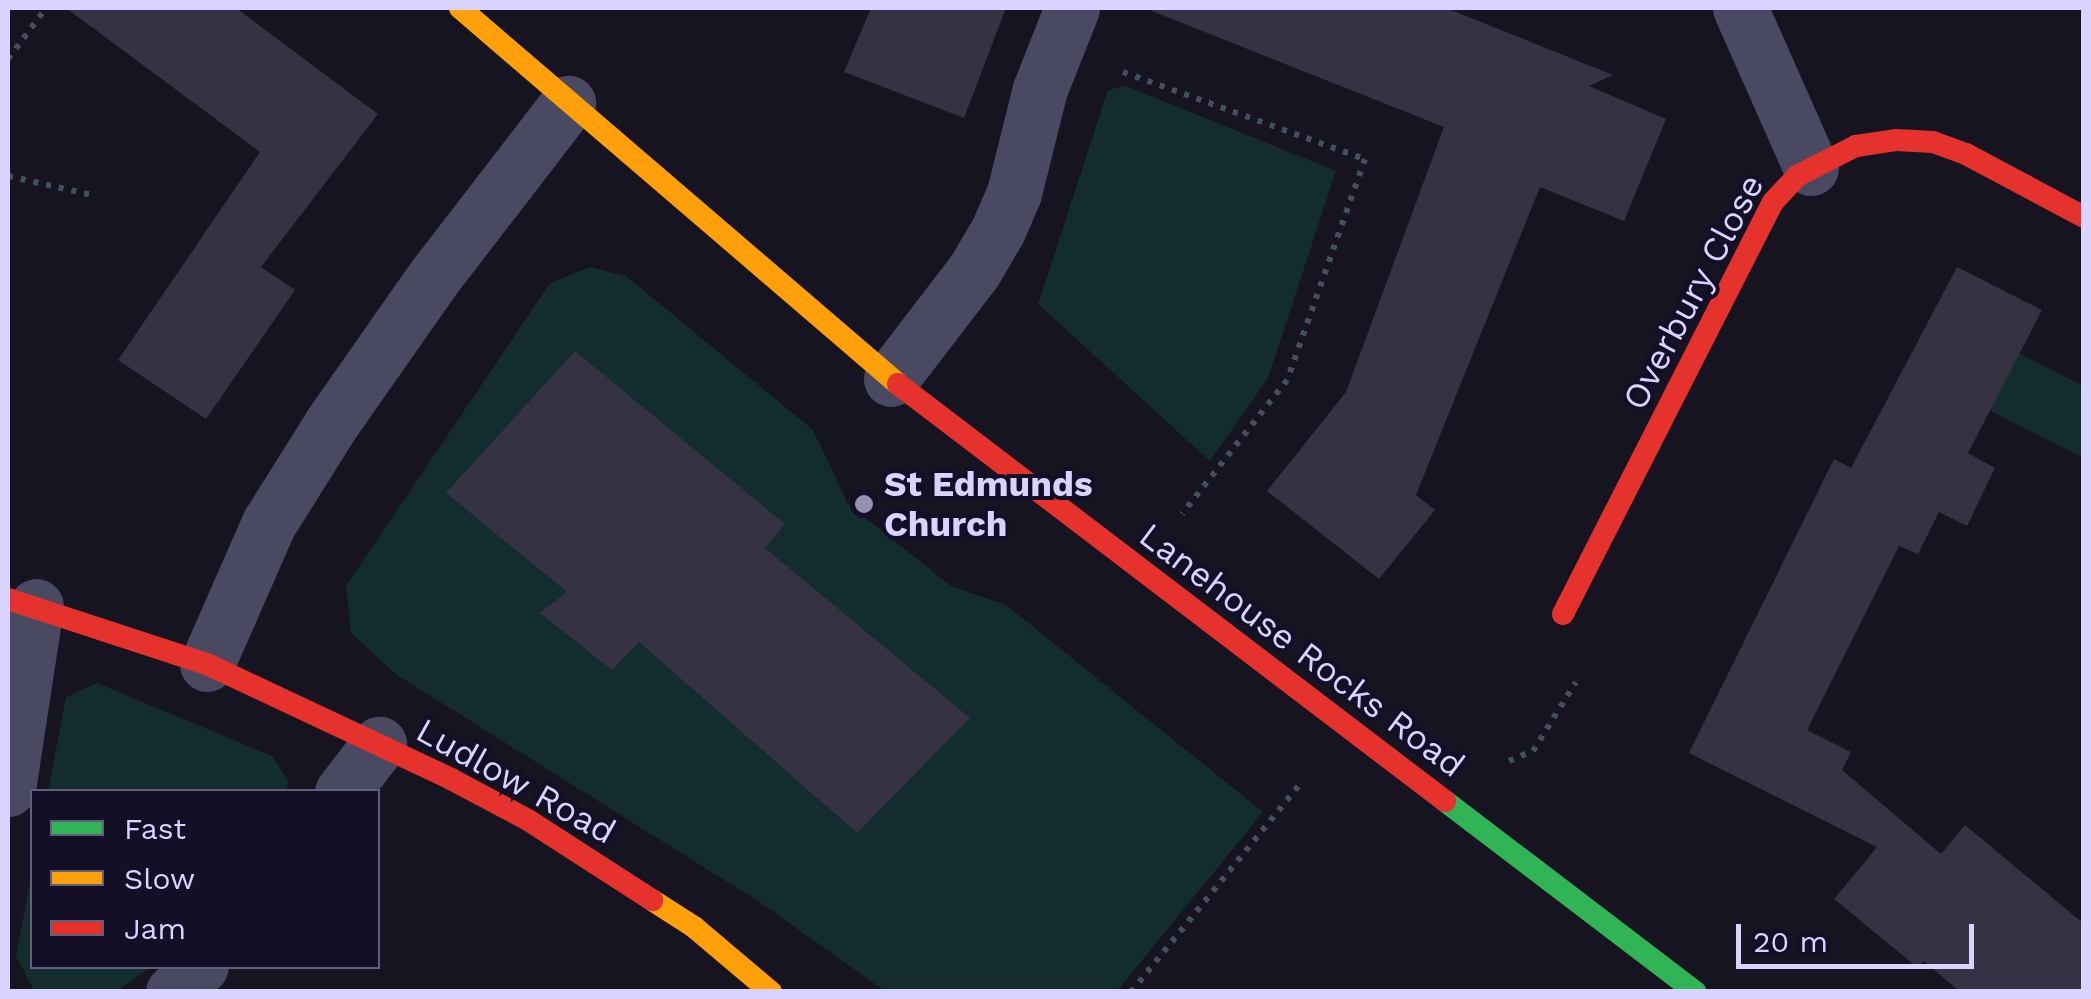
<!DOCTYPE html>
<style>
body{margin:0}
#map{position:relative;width:2091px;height:999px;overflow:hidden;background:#161421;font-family:"Work Sans",sans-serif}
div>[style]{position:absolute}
.green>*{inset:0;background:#132c2d}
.building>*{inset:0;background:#343243}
.path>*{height:6px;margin-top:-3px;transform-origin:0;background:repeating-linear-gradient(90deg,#44505f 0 5px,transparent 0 13px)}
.street>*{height:55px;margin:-27.5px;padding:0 27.5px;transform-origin:27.5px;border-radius:27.5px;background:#4a4962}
.fast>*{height:22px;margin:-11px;padding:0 11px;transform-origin:11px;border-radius:11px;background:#30b455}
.slow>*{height:22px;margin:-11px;padding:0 11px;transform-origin:11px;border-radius:11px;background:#ff9f0a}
.jam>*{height:22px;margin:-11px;padding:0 11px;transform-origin:11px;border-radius:11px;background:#e5322d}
.dots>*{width:28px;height:28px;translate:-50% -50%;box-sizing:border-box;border:5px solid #130f26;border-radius:50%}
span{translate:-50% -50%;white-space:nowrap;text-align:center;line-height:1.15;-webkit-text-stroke:8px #130f26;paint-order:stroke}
.street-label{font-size:35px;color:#d9d4ff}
.poi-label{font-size:35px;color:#d9d4ff;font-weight:700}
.left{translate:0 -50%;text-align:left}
.frame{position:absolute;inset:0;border:10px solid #d9d4ff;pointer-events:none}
.legend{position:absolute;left:30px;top:789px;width:350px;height:180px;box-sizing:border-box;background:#130f26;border:2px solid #625e7d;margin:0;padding:12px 18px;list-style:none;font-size:30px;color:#d9d4ff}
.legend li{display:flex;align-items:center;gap:20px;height:50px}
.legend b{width:50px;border:2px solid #625e7d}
.scale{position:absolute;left:1736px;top:924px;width:238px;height:45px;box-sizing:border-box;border:5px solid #d9d4ff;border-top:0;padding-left:12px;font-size:30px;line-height:35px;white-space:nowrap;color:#d9d4ff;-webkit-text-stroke:8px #130f26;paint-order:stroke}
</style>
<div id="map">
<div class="green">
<div style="clip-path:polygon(1126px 86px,1336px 171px,1268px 378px,1210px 461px,1038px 304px,1108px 90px)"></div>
<div style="clip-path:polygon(590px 267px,626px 276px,813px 430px,848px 504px,951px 586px,1006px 605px,1263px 812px,1117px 991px,885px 991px,761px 903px,397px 675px,351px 633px,346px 586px,550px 283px)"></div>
<div style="clip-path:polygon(2019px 353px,2083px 386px,2083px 458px,1989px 410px)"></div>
<div style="clip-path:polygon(97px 683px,272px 756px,288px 780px,287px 791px,48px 791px,66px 697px)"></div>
<div style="clip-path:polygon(32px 872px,32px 966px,151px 967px,117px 991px,34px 991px,16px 956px)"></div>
</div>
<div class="building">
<div style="clip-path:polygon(66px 8px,236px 8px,378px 114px,261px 267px,295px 290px,206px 419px,118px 360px,260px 152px)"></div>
<div style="clip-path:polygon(871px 8px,1006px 8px,964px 118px,844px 72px)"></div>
<div style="clip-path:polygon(1153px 8px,1446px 8px,1613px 75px,1589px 86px,1666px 119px,1624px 221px,1540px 187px,1416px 495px,1435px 510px,1379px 579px,1267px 491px,1346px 392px,1444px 127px,1152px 11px)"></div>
<div style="clip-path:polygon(1957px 267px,2042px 310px,1968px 453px,1995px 468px,1967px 526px,1939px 512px,1918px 554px,1899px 546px,1807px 730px,1851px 752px,1842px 770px,1941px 854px,1965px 825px,2084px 924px,2084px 992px,1960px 992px,1924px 961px,1918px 968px,1834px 899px,1877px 847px,1689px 753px,1834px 459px,1851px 468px)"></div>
<div style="clip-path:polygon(575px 351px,785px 524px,765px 548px,970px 718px,857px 833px,639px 642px,612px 670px,540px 613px,567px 592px,446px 493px)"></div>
</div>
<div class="path">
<div style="left:8px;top:59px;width:64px;rotate:-53.3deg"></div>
<div style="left:1123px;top:72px;width:257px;rotate:19.8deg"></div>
<div style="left:1365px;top:159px;width:234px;rotate:109.4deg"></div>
<div style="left:1287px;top:380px;width:170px;rotate:128.1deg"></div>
<div style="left:8px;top:176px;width:86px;rotate:12.7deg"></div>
<div style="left:1509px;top:761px;width:26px;rotate:-23deg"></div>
<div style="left:1533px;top:751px;width:81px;rotate:-58.1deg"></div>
<div style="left:1131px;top:992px;width:273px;rotate:-50.9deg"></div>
</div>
<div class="street">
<div style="left:1740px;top:8px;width:175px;rotate:66.1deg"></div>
<div style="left:891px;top:379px;width:136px;rotate:-52.5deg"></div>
<div style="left:974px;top:271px;width:48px;rotate:-59.7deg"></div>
<div style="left:998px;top:230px;width:40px;rotate:-66.6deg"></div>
<div style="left:1014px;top:193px;width:107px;rotate:-76deg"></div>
<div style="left:1040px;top:89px;width:87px;rotate:-68.4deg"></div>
<div style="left:207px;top:664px;width:154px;rotate:-66.3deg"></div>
<div style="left:269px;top:523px;width:117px;rotate:-57.9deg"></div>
<div style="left:331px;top:424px;width:179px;rotate:-55deg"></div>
<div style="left:434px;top:277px;width:220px;rotate:-52.4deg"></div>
<div style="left:8px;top:789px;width:185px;rotate:-81.3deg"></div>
<div style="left:342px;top:792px;width:61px;rotate:-52.4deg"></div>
<div style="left:173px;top:992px;width:38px;rotate:-43deg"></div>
</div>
<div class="fast">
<div style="left:1445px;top:801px;width:315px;rotate:37.3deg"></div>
</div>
<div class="slow">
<div style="left:460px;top:8px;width:577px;rotate:40.64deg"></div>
<div style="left:652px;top:900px;width:50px;rotate:32.7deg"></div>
<div style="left:694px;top:927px;width:101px;rotate:40.2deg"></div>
</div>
<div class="jam">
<div style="left:898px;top:384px;width:688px;rotate:37.32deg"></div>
<div style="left:8px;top:599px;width:209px;rotate:18.1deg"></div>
<div style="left:207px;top:664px;width:270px;rotate:25.2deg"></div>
<div style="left:451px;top:779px;width:87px;rotate:28deg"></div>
<div style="left:528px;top:820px;width:148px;rotate:32.8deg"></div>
<div style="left:1563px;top:614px;width:462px;rotate:-63deg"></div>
<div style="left:1773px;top:202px;width:35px;rotate:-47deg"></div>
<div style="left:1797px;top:176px;width:66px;rotate:-27deg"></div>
<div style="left:1856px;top:146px;width:40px;rotate:-8.5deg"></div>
<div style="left:1896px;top:140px;width:37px;rotate:3deg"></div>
<div style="left:1933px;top:142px;width:35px;rotate:20deg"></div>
<div style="left:1966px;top:154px;width:134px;rotate:28.1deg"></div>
</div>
<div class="dots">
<div style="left:864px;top:504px;background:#9591b1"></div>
</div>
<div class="street-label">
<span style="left:1693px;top:292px;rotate:-62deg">Overbury Close</span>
<span style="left:1302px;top:650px;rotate:37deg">Lanehouse Rocks Road</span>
<span style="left:516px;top:781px;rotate:29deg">Ludlow Road</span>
</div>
<div class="poi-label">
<span class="left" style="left:884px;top:504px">St Edmunds<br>Church</span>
</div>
<div class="frame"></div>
<ul class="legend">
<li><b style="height:12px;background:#30b455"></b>Fast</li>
<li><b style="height:12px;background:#ff9f0a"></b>Slow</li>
<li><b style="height:12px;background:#e5322d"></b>Jam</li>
</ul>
<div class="scale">20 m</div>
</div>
